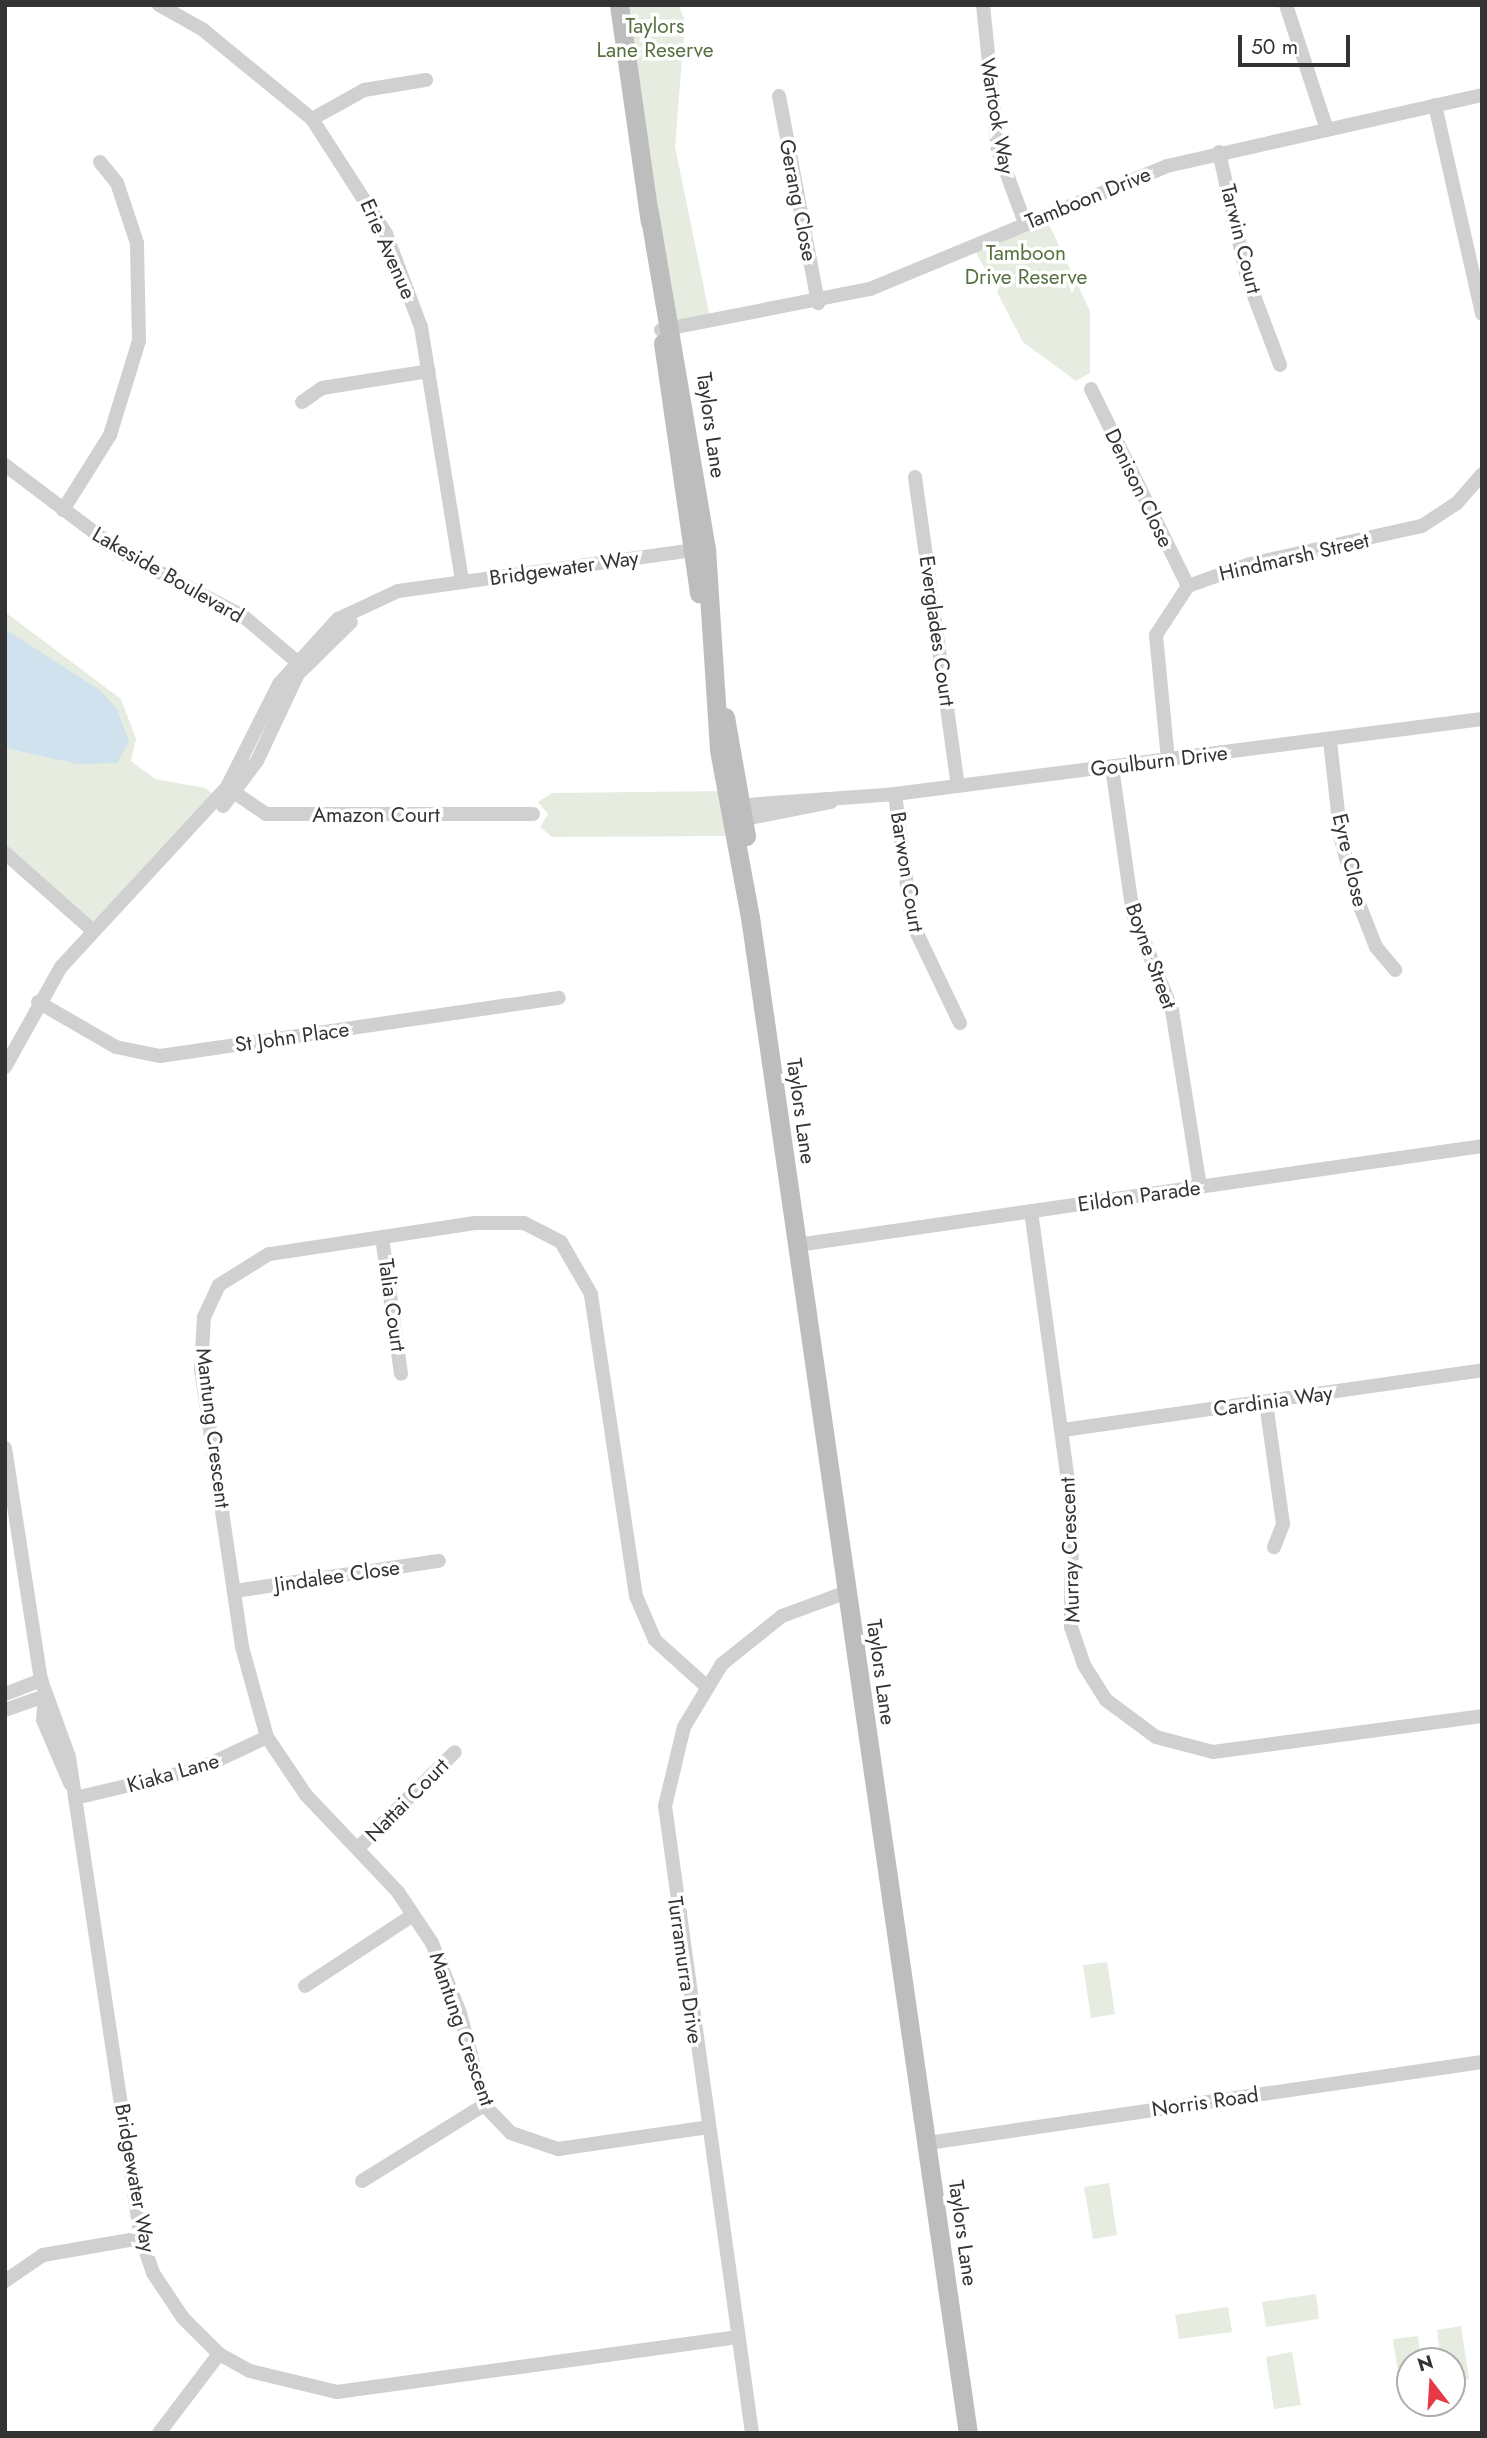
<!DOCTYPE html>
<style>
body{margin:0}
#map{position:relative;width:1487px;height:2438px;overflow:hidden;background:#fff;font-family:Jost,sans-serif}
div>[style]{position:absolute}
.green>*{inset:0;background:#e6ecdf}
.water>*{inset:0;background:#cfe2ee}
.minor>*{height:14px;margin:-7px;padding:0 7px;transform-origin:7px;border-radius:7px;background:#d0d0d0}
.secondary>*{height:19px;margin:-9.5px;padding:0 9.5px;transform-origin:9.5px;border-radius:9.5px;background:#bdbdbd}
span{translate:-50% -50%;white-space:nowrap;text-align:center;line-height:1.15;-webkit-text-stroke:7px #fff;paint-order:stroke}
.park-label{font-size:21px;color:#56703f}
.street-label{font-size:21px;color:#333}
.frame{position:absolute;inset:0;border:7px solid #333;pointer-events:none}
.north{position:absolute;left:1396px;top:2347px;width:70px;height:70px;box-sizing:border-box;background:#fff;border:2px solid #adadad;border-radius:50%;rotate:343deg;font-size:19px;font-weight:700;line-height:28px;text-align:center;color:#333}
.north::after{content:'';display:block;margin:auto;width:24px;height:32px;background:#e63946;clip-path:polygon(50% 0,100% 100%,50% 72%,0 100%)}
.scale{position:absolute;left:1238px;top:35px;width:112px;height:32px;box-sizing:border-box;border:4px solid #333;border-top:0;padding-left:9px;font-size:21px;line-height:24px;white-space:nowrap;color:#333;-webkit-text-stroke:5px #fff;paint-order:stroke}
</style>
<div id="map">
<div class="green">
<div style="clip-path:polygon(624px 5px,679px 5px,685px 22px,675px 147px,711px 322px,672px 328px)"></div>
<div style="clip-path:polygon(1044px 214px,1090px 311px,1090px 373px,1076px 381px,1023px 342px,974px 248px)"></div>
<div style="clip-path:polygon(5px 612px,121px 699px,136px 739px,131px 761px,155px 779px,205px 788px,218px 798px,92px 930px,5px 853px)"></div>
<div style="clip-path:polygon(725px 791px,732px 836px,552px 837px,540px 827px,548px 814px,538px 802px,552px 793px)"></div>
<div style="clip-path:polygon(1107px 1962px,1115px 2014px,1091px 2018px,1083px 1965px)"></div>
<div style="clip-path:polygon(1109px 2183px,1117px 2235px,1093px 2239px,1084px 2187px)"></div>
<div style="clip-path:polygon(1316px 2294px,1319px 2319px,1266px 2327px,1262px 2302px)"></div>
<div style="clip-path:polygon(1228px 2307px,1232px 2332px,1179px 2339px,1175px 2315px)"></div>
<div style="clip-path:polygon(1461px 2326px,1469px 2379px,1452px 2382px,1452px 2361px,1441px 2361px,1437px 2330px)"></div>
<div style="clip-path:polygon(1418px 2336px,1421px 2361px,1410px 2361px,1410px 2390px,1401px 2392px,1393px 2339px)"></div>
<div style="clip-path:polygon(1292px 2352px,1301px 2405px,1274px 2409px,1266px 2357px)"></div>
</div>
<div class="water">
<div style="clip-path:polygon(5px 629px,101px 691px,117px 709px,129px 742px,117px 763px,78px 764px,5px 748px)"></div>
</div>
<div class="minor">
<div style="left:159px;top:5px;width:49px;rotate:29.2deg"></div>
<div style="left:202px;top:29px;width:142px;rotate:39.3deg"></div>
<div style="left:312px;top:119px;width:137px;rotate:57.2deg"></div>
<div style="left:386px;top:234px;width:99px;rotate:69.4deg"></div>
<div style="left:421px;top:327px;width:257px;rotate:80.8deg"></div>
<div style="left:983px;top:5px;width:146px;rotate:84.1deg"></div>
<div style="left:998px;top:150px;width:78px;rotate:69.7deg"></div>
<div style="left:1286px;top:5px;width:128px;rotate:71.8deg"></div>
<div style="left:779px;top:96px;width:211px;rotate:79.3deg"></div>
<div style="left:1435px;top:105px;width:214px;rotate:77.3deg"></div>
<div style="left:312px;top:119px;width:60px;rotate:-29.1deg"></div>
<div style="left:364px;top:90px;width:63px;rotate:-9.2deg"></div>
<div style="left:1219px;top:152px;width:128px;rotate:77.4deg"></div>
<div style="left:1247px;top:277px;width:94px;rotate:69.4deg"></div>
<div style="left:661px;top:330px;width:213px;rotate:-11.1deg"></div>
<div style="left:870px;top:289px;width:321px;rotate:-22.5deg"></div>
<div style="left:1167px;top:166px;width:323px;rotate:-12.7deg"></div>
<div style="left:1091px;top:389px;width:220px;rotate:63.8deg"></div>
<div style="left:302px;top:402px;width:24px;rotate:-35deg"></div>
<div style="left:322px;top:388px;width:108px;rotate:-9deg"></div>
<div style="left:5px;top:465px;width:143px;rotate:37deg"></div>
<div style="left:119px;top:551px;width:140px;rotate:27.7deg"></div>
<div style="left:243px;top:616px;width:76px;rotate:40.2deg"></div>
<div style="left:915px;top:477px;width:312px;rotate:82.1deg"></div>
<div style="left:63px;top:510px;width:89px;rotate:-57.9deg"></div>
<div style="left:110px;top:435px;width:98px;rotate:-72.9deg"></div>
<div style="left:139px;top:341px;width:98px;rotate:-91.2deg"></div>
<div style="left:137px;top:243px;width:63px;rotate:-108.4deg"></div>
<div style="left:117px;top:183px;width:27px;rotate:-129deg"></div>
<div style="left:1330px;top:741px;width:99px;rotate:83.6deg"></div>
<div style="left:1341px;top:839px;width:59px;rotate:75.3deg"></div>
<div style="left:1356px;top:896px;width:55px;rotate:68.6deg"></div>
<div style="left:1376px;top:947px;width:30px;rotate:50deg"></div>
<div style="left:1168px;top:760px;width:126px;rotate:-95.5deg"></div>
<div style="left:1156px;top:635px;width:59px;rotate:-56.9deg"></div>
<div style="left:1188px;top:586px;width:66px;rotate:-19.5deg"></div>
<div style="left:1250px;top:564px;width:176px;rotate:-12.5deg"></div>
<div style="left:1422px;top:526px;width:42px;rotate:-33.3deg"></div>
<div style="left:1457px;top:503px;width:38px;rotate:-49deg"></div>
<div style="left:1112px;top:767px;width:148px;rotate:81.9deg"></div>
<div style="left:1133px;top:914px;width:104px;rotate:67.9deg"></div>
<div style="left:1172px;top:1010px;width:179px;rotate:81deg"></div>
<div style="left:228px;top:788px;width:46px;rotate:34.4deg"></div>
<div style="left:266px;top:814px;width:267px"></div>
<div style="left:895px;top:794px;width:130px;rotate:82.5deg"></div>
<div style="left:912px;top:923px;width:111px;rotate:64.4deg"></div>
<div style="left:223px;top:806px;width:56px;rotate:-52.9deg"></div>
<div style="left:257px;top:761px;width:96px;rotate:-64.8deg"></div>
<div style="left:298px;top:674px;width:74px;rotate:-44.5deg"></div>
<div style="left:733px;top:806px;width:162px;rotate:-4.2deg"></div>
<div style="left:895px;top:794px;width:592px;rotate:-7.28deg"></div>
<div style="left:734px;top:821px;width:99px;rotate:-11.1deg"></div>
<div style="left:5px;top:853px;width:116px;rotate:41.5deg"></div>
<div style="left:38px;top:1002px;width:90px;rotate:30deg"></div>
<div style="left:116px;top:1047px;width:45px;rotate:11.6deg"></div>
<div style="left:160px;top:1056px;width:403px;rotate:-8.3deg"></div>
<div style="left:5px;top:1067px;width:115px;rotate:-60.8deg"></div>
<div style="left:61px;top:967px;width:245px;rotate:-47.3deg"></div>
<div style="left:227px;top:787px;width:115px;rotate:-63.2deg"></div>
<div style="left:279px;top:684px;width:88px;rotate:-47.8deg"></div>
<div style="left:338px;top:619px;width:66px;rotate:-25deg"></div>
<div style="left:398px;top:591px;width:305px;rotate:-7.9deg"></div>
<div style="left:1031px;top:1211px;width:303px;rotate:82.2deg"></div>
<div style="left:1072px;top:1511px;width:116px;rotate:90.5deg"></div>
<div style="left:1071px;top:1627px;width:40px;rotate:71.1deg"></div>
<div style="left:1084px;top:1665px;width:41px;rotate:57.8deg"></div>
<div style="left:1106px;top:1700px;width:62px;rotate:36.5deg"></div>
<div style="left:1156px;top:1737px;width:59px;rotate:14.7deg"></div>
<div style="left:1213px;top:1752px;width:271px;rotate:-7.6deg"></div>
<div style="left:382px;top:1237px;width:138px;rotate:82.1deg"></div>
<div style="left:797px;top:1245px;width:692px;rotate:-8.22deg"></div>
<div style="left:1266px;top:1403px;width:122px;rotate:82deg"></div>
<div style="left:1283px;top:1524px;width:25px;rotate:111deg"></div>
<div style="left:1063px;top:1430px;width:423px;rotate:-8.1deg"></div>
<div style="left:5px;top:1448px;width:235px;rotate:81.2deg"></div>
<div style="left:41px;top:1680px;width:82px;rotate:70deg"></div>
<div style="left:69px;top:1757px;width:486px;rotate:81.5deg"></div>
<div style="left:141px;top:2238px;width:37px;rotate:71deg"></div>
<div style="left:153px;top:2273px;width:54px;rotate:56.3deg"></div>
<div style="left:183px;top:2318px;width:51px;rotate:45deg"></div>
<div style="left:219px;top:2354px;width:35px;rotate:29deg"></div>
<div style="left:250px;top:2371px;width:89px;rotate:13.6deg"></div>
<div style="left:337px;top:2392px;width:405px;rotate:-7.8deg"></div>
<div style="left:235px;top:1591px;width:206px;rotate:-8.4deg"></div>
<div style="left:706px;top:1686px;width:69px;rotate:-138deg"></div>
<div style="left:655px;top:1640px;width:48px;rotate:-113.4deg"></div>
<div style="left:636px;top:1596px;width:305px;rotate:-98.5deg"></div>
<div style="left:591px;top:1294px;width:60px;rotate:-120deg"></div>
<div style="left:561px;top:1242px;width:42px;rotate:-152.8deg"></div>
<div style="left:524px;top:1223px;width:49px;rotate:180deg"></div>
<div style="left:475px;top:1223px;width:208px;rotate:171.4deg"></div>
<div style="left:269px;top:1254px;width:59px;rotate:148.2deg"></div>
<div style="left:219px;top:1285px;width:35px;rotate:115deg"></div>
<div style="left:204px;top:1317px;width:52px;rotate:93.3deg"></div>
<div style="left:201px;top:1369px;width:281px;rotate:81.6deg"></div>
<div style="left:242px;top:1647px;width:93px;rotate:74.5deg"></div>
<div style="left:267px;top:1737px;width:70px;rotate:56.1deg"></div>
<div style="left:306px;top:1795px;width:134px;rotate:46.5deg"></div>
<div style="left:398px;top:1892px;width:61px;rotate:56.3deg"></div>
<div style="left:432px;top:1943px;width:75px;rotate:68.2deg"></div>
<div style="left:460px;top:2013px;width:95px;rotate:75.4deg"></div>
<div style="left:484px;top:2105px;width:39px;rotate:46deg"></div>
<div style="left:511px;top:2133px;width:50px;rotate:18.8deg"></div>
<div style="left:558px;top:2149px;width:152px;rotate:-8.3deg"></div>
<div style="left:5px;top:1694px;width:39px;rotate:-21deg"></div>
<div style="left:45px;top:1697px;width:23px;rotate:95deg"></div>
<div style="left:43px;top:1720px;width:69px;rotate:66.8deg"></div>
<div style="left:5px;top:1710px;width:42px;rotate:-19.3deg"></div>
<div style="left:75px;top:1798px;width:127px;rotate:-13.2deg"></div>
<div style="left:199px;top:1769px;width:75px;rotate:-25.2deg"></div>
<div style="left:358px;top:1848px;width:136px;rotate:-44.7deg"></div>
<div style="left:305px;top:1986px;width:129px;rotate:-33.3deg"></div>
<div style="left:928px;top:2143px;width:560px;rotate:-8.32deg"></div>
<div style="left:362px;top:2181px;width:144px;rotate:-31.9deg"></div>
<div style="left:5px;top:2281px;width:46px;rotate:-34.4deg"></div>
<div style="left:43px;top:2255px;width:99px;rotate:-9.8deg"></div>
<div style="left:159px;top:2433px;width:99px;rotate:-52.8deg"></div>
<div style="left:752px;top:2433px;width:633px;rotate:-97.9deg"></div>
<div style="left:665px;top:1806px;width:81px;rotate:-76.5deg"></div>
<div style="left:684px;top:1727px;width:74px;rotate:-58.9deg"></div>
<div style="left:722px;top:1664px;width:77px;rotate:-38.7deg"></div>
<div style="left:782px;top:1616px;width:69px;rotate:-20.3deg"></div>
</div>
<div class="secondary">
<div style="left:619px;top:5px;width:219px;rotate:81.9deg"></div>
<div style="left:649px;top:212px;width:341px;rotate:80.4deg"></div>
<div style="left:706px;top:548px;width:202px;rotate:86.3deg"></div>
<div style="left:719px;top:750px;width:170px;rotate:79.5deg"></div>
<div style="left:750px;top:917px;width:1532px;rotate:81.82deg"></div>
<div style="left:663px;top:343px;width:253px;rotate:81.8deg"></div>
<div style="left:725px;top:717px;width:121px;rotate:80deg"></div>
</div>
<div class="park-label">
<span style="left:655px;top:38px">Taylors<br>Lane Reserve</span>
<span style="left:1026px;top:265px">Tamboon<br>Drive Reserve</span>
</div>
<div class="street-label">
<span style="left:997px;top:116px;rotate:80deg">Wartook Way</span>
<span style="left:1088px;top:198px;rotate:-22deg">Tamboon Drive</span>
<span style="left:798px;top:200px;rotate:79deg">Gerang Close</span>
<span style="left:1241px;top:239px;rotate:76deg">Tarwin Court</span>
<span style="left:388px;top:249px;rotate:66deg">Erie Avenue</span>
<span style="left:711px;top:425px;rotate:82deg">Taylors Lane</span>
<span style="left:1139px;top:488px;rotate:64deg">Denison Close</span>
<span style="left:1294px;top:557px;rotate:-13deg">Hindmarsh Street</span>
<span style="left:564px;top:568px;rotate:-8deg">Bridgewater Way</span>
<span style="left:168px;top:575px;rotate:30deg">Lakeside Boulevard</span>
<span style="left:937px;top:631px;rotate:82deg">Everglades Court</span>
<span style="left:1159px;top:761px;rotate:-7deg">Goulburn Drive</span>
<span style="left:376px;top:815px">Amazon Court</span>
<span style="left:1350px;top:860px;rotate:77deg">Eyre Close</span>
<span style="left:907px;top:872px;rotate:81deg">Barwon Court</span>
<span style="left:1151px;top:956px;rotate:70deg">Boyne Street</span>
<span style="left:292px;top:1037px;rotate:-8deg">St John Place</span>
<span style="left:801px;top:1111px;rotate:82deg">Taylors Lane</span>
<span style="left:1139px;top:1196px;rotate:-8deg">Eildon Parade</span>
<span style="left:392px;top:1305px;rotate:82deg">Talia Court</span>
<span style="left:1273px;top:1401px;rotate:-8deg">Cardinia Way</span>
<span style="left:213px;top:1428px;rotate:83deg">Mantung Crescent</span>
<span style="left:1070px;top:1550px;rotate:-92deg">Murray Crescent</span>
<span style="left:337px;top:1576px;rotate:-8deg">Jindalee Close</span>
<span style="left:881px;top:1672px;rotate:82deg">Taylors Lane</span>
<span style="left:173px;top:1773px;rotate:-16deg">Kiaka Lane</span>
<span style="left:407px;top:1800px;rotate:-45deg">Nattai Court</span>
<span style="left:685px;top:1970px;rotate:82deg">Turramurra Drive</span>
<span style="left:462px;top:2029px;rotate:71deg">Mantung Crescent</span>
<span style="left:1205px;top:2102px;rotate:-8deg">Norris Road</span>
<span style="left:135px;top:2178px;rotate:80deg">Bridgewater Way</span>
<span style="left:963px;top:2233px;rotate:82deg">Taylors Lane</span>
</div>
<div class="frame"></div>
<div class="north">N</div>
<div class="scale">50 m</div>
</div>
